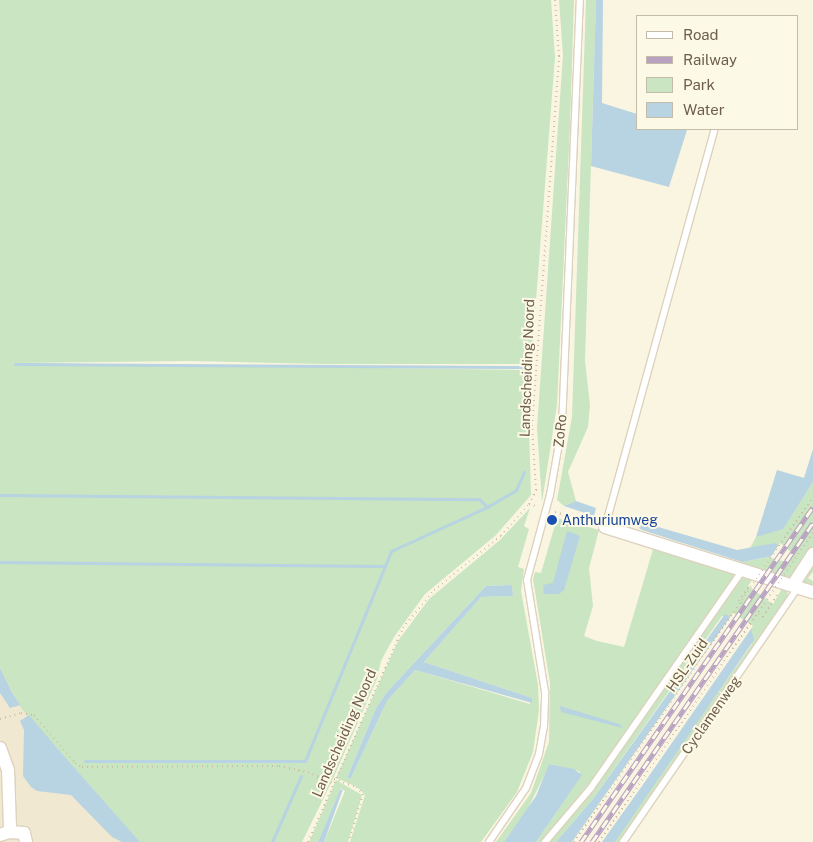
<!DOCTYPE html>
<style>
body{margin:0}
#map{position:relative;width:813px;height:842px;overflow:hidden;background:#faf5e1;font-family:"Public Sans",sans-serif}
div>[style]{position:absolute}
.residential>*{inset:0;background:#f0e8d0}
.green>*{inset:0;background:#c9e5c1}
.water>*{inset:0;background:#b8d3e1}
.pier>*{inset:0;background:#faf5e1}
.stream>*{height:3px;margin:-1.5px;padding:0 1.5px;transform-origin:1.5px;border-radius:1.5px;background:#b8d3e1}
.path>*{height:2px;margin-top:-1px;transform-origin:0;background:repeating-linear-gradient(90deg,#d0bc9f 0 1px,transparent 0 5px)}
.roads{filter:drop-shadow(1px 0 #ddd2be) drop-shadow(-1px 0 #ddd2be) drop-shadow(0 1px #ddd2be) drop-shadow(0 -1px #ddd2be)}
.service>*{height:6px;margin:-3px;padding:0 3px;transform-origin:3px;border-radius:3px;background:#fff}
.minor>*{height:12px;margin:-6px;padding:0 6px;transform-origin:6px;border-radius:6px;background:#fff}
.rail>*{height:5px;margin-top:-2.5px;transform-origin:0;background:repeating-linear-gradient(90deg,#fdf9e7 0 9px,#b9a2c1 0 18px);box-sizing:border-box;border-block:1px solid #b9a2c1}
.path-bridge>*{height:2px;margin-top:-1px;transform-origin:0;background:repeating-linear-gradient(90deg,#d0bc9f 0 1px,transparent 0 5px)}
.dots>*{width:14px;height:14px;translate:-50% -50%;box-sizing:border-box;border:2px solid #fdf9e7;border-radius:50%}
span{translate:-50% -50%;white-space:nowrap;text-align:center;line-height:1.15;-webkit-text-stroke:4px #fdf9e7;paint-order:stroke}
.street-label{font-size:14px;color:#6e5e4a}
.transit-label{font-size:14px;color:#164399}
.left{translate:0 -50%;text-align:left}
.legend{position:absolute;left:636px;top:15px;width:162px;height:115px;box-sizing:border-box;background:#fdf9e7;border:1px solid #c4bba8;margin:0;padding:6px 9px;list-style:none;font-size:15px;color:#6e5e4a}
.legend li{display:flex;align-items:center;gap:10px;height:25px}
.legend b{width:25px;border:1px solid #c4bba8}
</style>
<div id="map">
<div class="residential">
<div style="clip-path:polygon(0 581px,161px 842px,0 842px)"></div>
</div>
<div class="green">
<div style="clip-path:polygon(evenodd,0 0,551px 0,555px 57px,532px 351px,529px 426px,531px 495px,496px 535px,425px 594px,394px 637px,381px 661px,377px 679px,332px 781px,302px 842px,140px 842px,21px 708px,0 668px,0 0,190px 361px,324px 364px,523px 364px,522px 370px,14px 363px,190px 361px)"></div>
<div style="clip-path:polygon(559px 0,574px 0,570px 126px,557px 405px,542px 502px,537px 428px,563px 55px)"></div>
<div style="clip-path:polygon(586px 0,596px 0,585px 361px,590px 405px,588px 427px,568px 472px,576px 501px,564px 506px,557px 500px,572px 417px)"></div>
<div style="clip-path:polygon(813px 482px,813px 572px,808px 578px,813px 581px,813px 587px,735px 563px,775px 556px,775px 543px,749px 550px,756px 537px,783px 528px)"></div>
<div style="clip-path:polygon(evenodd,530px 508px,524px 526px,529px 529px,518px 567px,524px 569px,521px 591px,538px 685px,539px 710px,533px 752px,517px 792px,481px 842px,350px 842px,365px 795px,357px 787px,336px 778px,398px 641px,429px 599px,500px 540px,530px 508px,512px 585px,513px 596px,481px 597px,424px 662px,532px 698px,530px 704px,415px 670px,387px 701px,351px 778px,347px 778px,376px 708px,387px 692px,486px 586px,512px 585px)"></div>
<div style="clip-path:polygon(557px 518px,599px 530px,589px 568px,593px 606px,584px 636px,597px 641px,624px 647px,654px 546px,736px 574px,599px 771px,541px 842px,536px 842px,581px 776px,579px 771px,550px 764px,526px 812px,504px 842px,496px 842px,531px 793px,549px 742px,550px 683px,533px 579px,535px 572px,541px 573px)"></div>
<div style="clip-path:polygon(754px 577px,748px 586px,773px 604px,783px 587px,787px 589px,788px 597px,620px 842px,615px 842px,629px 818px,752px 644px,735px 617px,722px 616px,593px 799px,556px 842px,548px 842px,599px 781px,741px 578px)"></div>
<div style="clip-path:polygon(336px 780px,362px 795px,348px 842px,324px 842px,345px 791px,341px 788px,318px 842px,309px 842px)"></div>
</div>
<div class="water">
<div style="clip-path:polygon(596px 0,603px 0,602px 103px,637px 114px,637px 129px,687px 130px,669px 187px,591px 166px)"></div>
<div style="clip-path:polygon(813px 449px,813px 482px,783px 529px,756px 537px,777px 470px,804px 478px)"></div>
<div style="clip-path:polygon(576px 501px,596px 508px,594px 516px,564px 506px)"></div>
<div style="clip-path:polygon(641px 522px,737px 550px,775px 543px,789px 553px,742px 562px,642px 530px,639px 528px)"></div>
<div style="clip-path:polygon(567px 531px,580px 536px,564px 590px,559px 594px,544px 594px,543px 585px,553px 583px)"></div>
<div style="clip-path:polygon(512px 585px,513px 596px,481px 597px,424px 662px,532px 698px,532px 703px,415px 670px,387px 701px,351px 778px,347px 778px,376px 708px,387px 692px,486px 586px)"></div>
<div style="clip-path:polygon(725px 614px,751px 628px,754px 640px,615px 842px,556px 842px,593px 799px)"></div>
<div style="clip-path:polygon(0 668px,12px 692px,20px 705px,10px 708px,0 693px)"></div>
<div style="clip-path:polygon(560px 706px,619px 724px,623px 728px,561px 712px)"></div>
<div style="clip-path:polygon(29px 715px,56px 747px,140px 842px,122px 842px,112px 837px,71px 795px,37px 791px,31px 787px,23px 776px,24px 730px,20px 721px)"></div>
<div style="clip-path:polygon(549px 764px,574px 769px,582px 775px,536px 842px,504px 842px,536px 796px)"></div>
<div style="clip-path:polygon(343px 789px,324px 842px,318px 842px,340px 790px)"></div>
</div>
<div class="pier">
<div style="clip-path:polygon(780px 543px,792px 553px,787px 562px,770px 558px)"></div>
<div style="clip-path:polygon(733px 613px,753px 626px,642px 786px,602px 842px,572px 842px)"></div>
</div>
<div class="stream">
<div style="left:15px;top:364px;width:511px;rotate:0.34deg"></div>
<div style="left:0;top:495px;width:479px;rotate:0.5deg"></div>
<div style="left:479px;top:499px;width:11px;rotate:45deg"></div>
<div style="left:0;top:562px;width:382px;rotate:0.6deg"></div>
<div style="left:85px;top:761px;width:220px"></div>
<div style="left:305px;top:761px;width:227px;rotate:-67.7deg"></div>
<div style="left:391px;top:551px;width:106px;rotate:-24.6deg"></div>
<div style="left:487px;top:507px;width:34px;rotate:-30deg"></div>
<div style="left:516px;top:490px;width:20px;rotate:-66deg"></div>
<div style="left:272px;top:842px;width:72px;rotate:-66.3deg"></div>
</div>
<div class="path">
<div style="left:529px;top:504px;width:9px;rotate:18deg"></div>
<div style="left:555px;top:512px;width:43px;rotate:16.3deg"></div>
<div style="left:742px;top:603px;width:4px;rotate:-146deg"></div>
<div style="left:739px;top:601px;width:19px;rotate:-55deg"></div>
<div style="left:758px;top:614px;width:6px;rotate:31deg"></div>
<div style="left:763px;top:617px;width:28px;rotate:-58deg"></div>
<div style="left:0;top:719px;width:22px;rotate:-16deg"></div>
<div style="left:21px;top:713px;width:13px;rotate:9deg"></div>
<div style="left:34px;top:715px;width:63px;rotate:49.5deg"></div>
<div style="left:75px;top:763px;width:8px;rotate:30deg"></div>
<div style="left:82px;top:767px;width:197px;rotate:-0.3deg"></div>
<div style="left:279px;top:766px;width:30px;rotate:12deg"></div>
<div style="left:308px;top:772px;width:26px;rotate:25deg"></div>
<div style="left:334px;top:779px;width:23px;rotate:20deg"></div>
<div style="left:356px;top:787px;width:10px;rotate:45deg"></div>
<div style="left:363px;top:794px;width:50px;rotate:106.3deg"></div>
<div style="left:308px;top:842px;width:234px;rotate:-66.1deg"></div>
<div style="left:403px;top:628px;width:49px;rotate:-50.8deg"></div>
<div style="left:434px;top:590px;width:86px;rotate:-38.9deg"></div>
<div style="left:501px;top:536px;width:43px;rotate:-48.8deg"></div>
<div style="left:529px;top:504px;width:16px;rotate:-63deg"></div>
<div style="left:536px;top:490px;width:64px;rotate:-93.6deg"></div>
<div style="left:532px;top:426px;width:371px;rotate:-85.8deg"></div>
<div style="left:559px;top:56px;width:56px;rotate:-94.1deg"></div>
</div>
<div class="roads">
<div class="service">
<div style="left:605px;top:527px;width:413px;rotate:-74.6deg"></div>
<div style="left:489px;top:842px;width:65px;rotate:-55.6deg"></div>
<div style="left:526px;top:788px;width:36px;rotate:-69deg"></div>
<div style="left:539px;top:754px;width:27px;rotate:-80deg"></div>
<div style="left:544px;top:727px;width:35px;rotate:-88deg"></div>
<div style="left:545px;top:692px;width:113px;rotate:-99.1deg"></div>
<div style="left:527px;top:580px;width:88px;rotate:-74.9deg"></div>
<div style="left:550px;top:495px;width:70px;rotate:-80.1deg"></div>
<div style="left:562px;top:426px;width:426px;rotate:-87.6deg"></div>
<div style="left:545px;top:842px;width:70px;rotate:-49.7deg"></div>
<div style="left:590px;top:789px;width:267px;rotate:-55.1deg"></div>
<div style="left:623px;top:842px;width:309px;rotate:-55.5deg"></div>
</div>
<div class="minor">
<div style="left:605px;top:527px;width:218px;rotate:17.4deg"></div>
<div style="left:793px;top:585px;width:37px;rotate:-57deg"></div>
<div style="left:0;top:748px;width:23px;rotate:70deg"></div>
<div style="left:8px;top:770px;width:56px;rotate:88deg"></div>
<div style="left:10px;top:826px;width:6px;rotate:99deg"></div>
<div style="left:9px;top:832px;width:9px;rotate:162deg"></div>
<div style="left:9px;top:832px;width:15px;rotate:4deg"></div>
<div style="left:24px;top:833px;width:9px;rotate:77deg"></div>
</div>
</div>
<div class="rail">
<div style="left:581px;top:842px;width:407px;rotate:-55.3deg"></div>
<div style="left:592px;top:842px;width:388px;rotate:-55.3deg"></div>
</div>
<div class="path-bridge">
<div style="left:574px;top:842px;width:420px;rotate:-55.3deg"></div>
<div style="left:599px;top:842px;width:376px;rotate:-55.3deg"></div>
</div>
<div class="dots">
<div style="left:552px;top:520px;background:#1a4fb4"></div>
</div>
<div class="street-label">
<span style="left:527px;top:368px;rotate:-88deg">Landscheiding Noord</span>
<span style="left:560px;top:431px;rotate:-84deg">ZoRo</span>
<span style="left:687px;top:665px;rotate:-55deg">HSL-Zuid</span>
<span style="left:711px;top:715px;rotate:-55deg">Cyclamenweg</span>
<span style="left:344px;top:733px;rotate:-66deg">Landscheiding Noord</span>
</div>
<div class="transit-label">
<span class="left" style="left:562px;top:520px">Anthuriumweg</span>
</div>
<ul class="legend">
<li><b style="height:6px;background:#fff"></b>Road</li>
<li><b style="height:6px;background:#b9a2c1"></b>Railway</li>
<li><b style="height:14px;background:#c9e5c1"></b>Park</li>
<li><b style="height:14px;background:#b8d3e1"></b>Water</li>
</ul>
</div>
